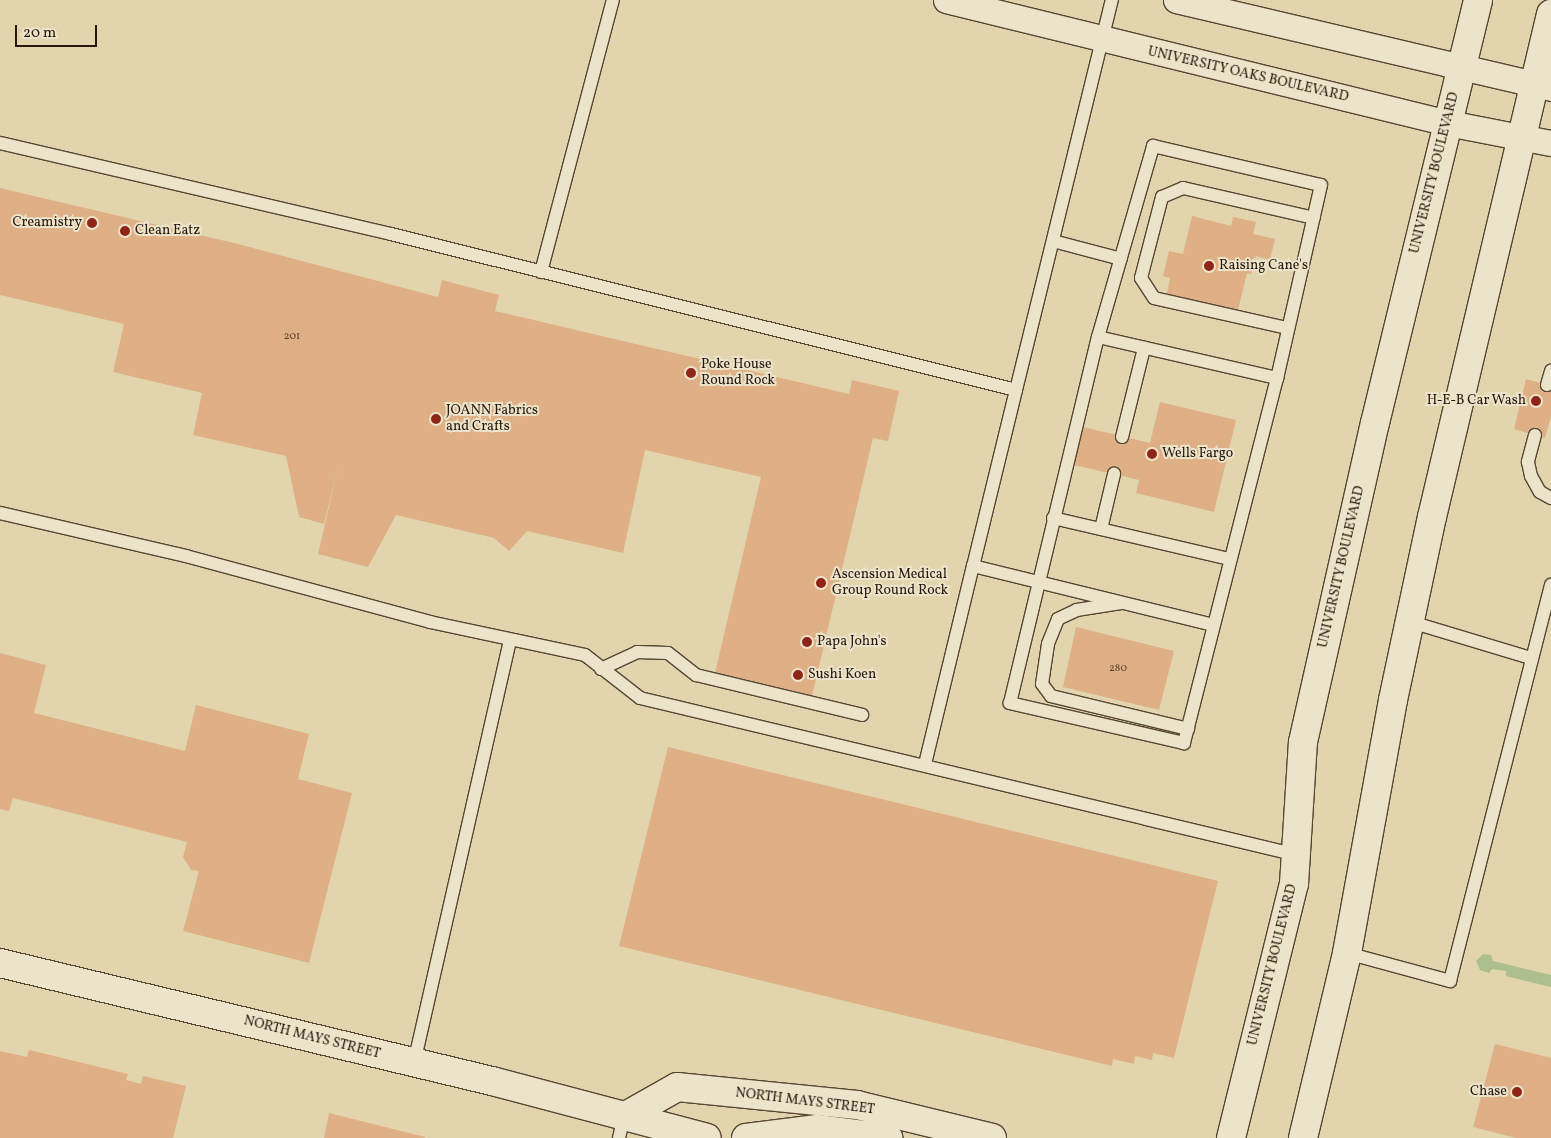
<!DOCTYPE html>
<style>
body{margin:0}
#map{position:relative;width:1551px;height:1138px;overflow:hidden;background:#e2d5ae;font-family:Vollkorn,serif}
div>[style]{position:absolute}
.green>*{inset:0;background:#adbe8f}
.building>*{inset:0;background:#dfb086}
.roads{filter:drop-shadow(1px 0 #564634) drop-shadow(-1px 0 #564634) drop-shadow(0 1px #564634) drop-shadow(0 -1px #564634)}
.lane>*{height:12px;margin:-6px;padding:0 6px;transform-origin:6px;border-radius:6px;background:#ece4ca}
.street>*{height:25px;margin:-12.5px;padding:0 12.5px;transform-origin:12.5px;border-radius:12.5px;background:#ece4ca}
.secondary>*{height:28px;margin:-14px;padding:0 14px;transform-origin:14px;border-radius:14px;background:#ece4ca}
.dots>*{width:14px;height:14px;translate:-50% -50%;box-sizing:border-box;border:2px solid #ece4ca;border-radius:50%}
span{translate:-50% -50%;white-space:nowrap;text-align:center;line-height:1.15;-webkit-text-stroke:4px #ece4ca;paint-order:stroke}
.number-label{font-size:11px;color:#563d2a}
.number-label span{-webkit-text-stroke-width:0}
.street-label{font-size:14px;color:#28170c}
.poi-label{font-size:14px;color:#28170c}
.right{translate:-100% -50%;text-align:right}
.left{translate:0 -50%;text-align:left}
.scale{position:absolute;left:15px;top:25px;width:82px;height:22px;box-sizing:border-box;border:2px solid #28170c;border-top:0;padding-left:6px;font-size:15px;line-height:18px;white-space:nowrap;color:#28170c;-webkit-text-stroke:4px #ece4ca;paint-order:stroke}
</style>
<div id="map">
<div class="green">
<div style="clip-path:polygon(1483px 954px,1491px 955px,1493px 961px,1551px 975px,1551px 987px,1506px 976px,1506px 971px,1492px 969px,1489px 973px,1480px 970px,1476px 961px)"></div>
</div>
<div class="building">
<div style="clip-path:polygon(0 188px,238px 244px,438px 297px,442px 280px,499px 295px,495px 311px,849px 394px,852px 380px,899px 391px,888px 441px,873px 438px,812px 696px,715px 673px,761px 477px,645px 450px,623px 553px,527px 531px,509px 551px,494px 538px,396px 515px,368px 567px,318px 554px,338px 468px,324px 524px,299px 517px,286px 456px,193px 435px,202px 393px,113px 372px,124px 324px,0 295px)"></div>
<div style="clip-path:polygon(1192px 216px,1231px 226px,1233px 217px,1256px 222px,1253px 234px,1275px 239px,1270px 260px,1256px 256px,1251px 274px,1247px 273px,1238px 310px,1167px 294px,1170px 278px,1163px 276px,1169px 251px,1183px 254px)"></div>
<div style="clip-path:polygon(1526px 379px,1551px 386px,1551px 416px,1545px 438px,1514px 429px)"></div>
<div style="clip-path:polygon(1160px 402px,1236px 420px,1214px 512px,1136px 493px,1139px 480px,1074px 465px,1083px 427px,1150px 443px)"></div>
<div style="clip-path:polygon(1076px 627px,1174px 651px,1159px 710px,1063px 687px)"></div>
<div style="clip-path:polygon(0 653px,46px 665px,34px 713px,185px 751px,196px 705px,309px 734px,298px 779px,352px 793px,309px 963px,183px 931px,199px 871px,191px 870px,183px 857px,187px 842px,13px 798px,9px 811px,0 809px)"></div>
<div style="clip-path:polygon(668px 747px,1218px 881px,1174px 1058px,1153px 1053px,1152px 1060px,1135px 1056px,1134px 1064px,1113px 1059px,1112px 1066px,619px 946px)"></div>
<div style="clip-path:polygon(1495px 1044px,1551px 1058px,1551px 1138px,1516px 1138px,1473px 1127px)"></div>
<div style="clip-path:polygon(29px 1050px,128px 1074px,126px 1080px,141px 1084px,143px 1076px,186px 1086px,173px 1138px,0 1138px,0 1051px,27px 1057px)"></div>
<div style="clip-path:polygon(329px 1113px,425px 1137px,425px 1138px,324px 1138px)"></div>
</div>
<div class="roads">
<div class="lane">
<div style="left:0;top:143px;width:401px;rotate:13.1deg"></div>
<div style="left:391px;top:234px;width:644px;rotate:14.01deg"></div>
<div style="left:1016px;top:390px;width:402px;rotate:-76.2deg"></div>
<div style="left:1153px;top:146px;width:172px;rotate:13.1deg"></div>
<div style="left:1321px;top:185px;width:198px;rotate:102.8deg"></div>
<div style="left:1277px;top:378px;width:377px;rotate:104.3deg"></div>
<div style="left:1184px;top:743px;width:179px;rotate:-167.1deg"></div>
<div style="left:1010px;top:703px;width:376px;rotate:-76.5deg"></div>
<div style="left:1098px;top:337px;width:199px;rotate:-73.9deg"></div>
<div style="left:1053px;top:241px;width:70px;rotate:14.8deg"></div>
<div style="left:541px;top:272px;width:281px;rotate:-75.2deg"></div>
<div style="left:1287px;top:328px;width:136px;rotate:-167.3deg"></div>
<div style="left:1154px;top:298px;width:24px;rotate:-123deg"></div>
<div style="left:1141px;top:278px;width:84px;rotate:-75.5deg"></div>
<div style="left:1162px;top:197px;width:23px;rotate:-23deg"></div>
<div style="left:1183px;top:188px;width:134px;rotate:12.9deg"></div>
<div style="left:1098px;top:337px;width:184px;rotate:12.9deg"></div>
<div style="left:1547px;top:385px;width:15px;rotate:-74deg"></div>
<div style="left:1016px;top:390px;width:181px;rotate:103.7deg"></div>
<div style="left:973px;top:566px;width:247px;rotate:13.8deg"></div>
<div style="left:1535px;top:435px;width:28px;rotate:105deg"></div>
<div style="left:1528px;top:462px;width:14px;rotate:78deg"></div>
<div style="left:1531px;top:476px;width:18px;rotate:61deg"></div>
<div style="left:1540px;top:492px;width:13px;rotate:29deg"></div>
<div style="left:1122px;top:437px;width:92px;rotate:-76.1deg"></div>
<div style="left:0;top:513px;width:191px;rotate:13deg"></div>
<div style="left:186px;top:556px;width:253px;rotate:15.1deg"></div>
<div style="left:430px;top:622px;width:158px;rotate:12deg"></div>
<div style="left:585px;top:655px;width:70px;rotate:38deg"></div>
<div style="left:640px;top:698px;width:675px;rotate:13.44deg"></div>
<div style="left:1053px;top:518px;width:181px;rotate:13.1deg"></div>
<div style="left:1101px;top:529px;width:57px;rotate:-76.7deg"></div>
<div style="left:1121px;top:603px;width:45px;rotate:171deg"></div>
<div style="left:1077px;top:610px;width:21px;rotate:155deg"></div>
<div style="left:1058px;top:619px;width:27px;rotate:112deg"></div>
<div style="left:1048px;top:644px;width:40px;rotate:98.5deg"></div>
<div style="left:1042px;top:684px;width:15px;rotate:53deg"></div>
<div style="left:1051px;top:696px;width:141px;rotate:13.5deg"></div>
<div style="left:1411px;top:622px;width:125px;rotate:16.7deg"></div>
<div style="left:601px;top:669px;width:40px;rotate:-25deg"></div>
<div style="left:637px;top:652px;width:31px;rotate:2deg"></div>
<div style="left:668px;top:653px;width:36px;rotate:38deg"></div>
<div style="left:696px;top:675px;width:171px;rotate:13.5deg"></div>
<div style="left:925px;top:764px;width:204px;rotate:-76.4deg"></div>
<div style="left:1347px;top:953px;width:107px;rotate:15.2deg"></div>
<div style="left:1450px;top:981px;width:409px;rotate:-75.7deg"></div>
<div style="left:414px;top:1063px;width:433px;rotate:-77.2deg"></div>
<div style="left:619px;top:1138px;width:22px;rotate:-77deg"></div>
</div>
<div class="street">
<div style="left:946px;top:0;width:517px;rotate:13.77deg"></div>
<div style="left:1448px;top:123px;width:105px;rotate:11deg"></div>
<div style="left:1176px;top:0;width:385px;rotate:13.2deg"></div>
</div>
<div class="secondary">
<div style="left:0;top:963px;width:506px;rotate:13.49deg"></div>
<div style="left:492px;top:1081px;width:222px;rotate:14.8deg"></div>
<div style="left:624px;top:1117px;width:61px;rotate:-29.5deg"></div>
<div style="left:677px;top:1087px;width:181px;rotate:5.7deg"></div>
<div style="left:857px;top:1105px;width:139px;rotate:13.7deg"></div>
<div style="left:746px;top:1138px;width:72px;rotate:-7.2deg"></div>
<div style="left:817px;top:1129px;width:72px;rotate:7.2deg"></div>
<div style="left:1231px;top:1138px;width:262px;rotate:-76.1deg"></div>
<div style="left:1294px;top:884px;width:142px;rotate:-86.4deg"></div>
<div style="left:1303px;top:742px;width:327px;rotate:-77.3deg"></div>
<div style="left:1375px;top:423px;width:435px;rotate:-76.3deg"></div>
<div style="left:1303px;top:1138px;width:190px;rotate:-76.6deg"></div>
<div style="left:1347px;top:953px;width:257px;rotate:-79.7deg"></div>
<div style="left:1393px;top:700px;width:187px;rotate:-78deg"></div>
<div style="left:1432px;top:517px;width:517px;rotate:-76.69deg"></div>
</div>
</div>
<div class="dots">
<div style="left:92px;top:223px;background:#8f2418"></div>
<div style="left:125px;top:231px;background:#8f2418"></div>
<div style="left:1209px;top:266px;background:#8f2418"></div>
<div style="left:691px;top:373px;background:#8f2418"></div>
<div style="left:1536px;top:401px;background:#8f2418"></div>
<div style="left:436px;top:419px;background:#8f2418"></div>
<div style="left:1152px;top:454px;background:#8f2418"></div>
<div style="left:821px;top:583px;background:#8f2418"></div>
<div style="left:807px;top:642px;background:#8f2418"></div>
<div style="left:798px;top:675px;background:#8f2418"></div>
<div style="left:1517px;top:1092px;background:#8f2418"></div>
</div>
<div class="number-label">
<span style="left:292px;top:337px">201</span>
<span style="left:1118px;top:669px">280</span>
</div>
<div class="street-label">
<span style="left:1248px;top:75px;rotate:13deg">UNIVERSITY OAKS BOULEVARD</span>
<span style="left:1435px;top:173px;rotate:-76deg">UNIVERSITY BOULEVARD</span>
<span style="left:1342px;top:567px;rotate:-77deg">UNIVERSITY BOULEVARD</span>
<span style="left:1273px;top:965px;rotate:-76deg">UNIVERSITY BOULEVARD</span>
<span style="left:312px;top:1038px;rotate:14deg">NORTH MAYS STREET</span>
<span style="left:805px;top:1102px;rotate:7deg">NORTH MAYS STREET</span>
</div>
<div class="poi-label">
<span class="right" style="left:82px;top:223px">Creamistry</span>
<span class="left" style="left:135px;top:231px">Clean Eatz</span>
<span class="left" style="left:1219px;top:266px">Raising Cane's</span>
<span class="left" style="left:701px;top:373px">Poke House<br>Round Rock</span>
<span class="right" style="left:1526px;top:401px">H-E-B Car Wash</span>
<span class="left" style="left:446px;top:419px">JOANN Fabrics<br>and Crafts</span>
<span class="left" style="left:1162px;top:454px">Wells Fargo</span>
<span class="left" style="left:832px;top:583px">Ascension Medical<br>Group Round Rock</span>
<span class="left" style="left:817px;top:642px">Papa John's</span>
<span class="left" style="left:808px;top:675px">Sushi Koen</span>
<span class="right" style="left:1507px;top:1092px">Chase</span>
</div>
<div class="scale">20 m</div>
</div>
